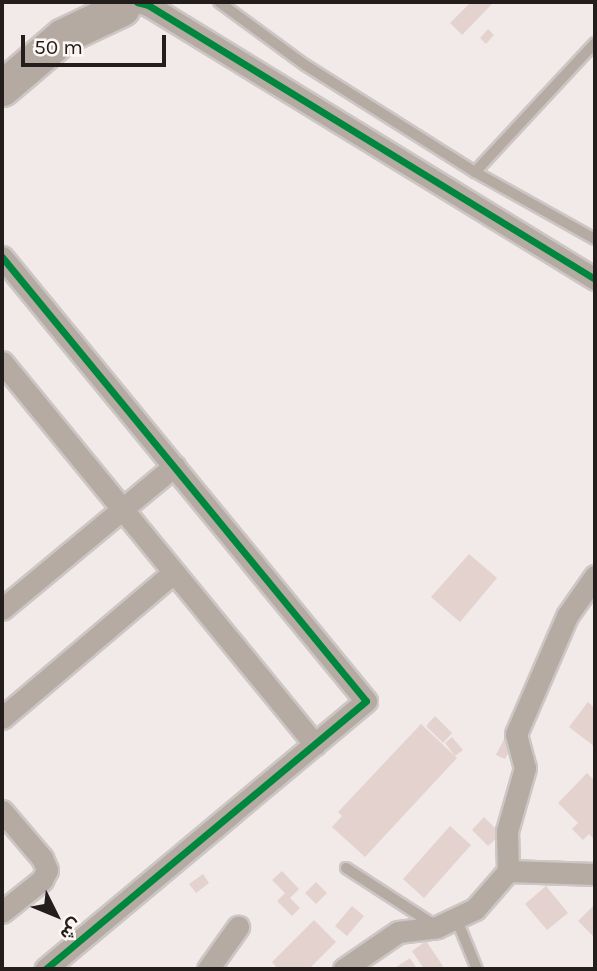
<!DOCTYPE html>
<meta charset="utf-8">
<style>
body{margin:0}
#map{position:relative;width:597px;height:971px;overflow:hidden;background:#f2eae8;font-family:Karla,Vazirmatn,sans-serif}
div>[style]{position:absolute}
.building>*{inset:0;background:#e4d2ce}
.roads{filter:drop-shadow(2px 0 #ccc6c4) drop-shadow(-2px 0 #ccc6c4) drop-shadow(0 2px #ccc6c4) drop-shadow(0 -2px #ccc6c4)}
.service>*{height:10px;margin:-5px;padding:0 5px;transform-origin:5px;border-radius:5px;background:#b5aba3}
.minor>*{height:21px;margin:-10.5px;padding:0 10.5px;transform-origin:10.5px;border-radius:10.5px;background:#b5aba3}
.trunk>*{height:35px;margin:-17.5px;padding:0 17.5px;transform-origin:17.5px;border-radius:17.5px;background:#b4aaa2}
.cycleway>*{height:7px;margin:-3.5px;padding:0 3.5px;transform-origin:3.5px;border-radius:3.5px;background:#00873e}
span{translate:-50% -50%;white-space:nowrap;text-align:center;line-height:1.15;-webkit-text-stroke:7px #fef8f5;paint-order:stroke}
.frame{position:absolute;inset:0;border:4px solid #231e1c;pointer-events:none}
.north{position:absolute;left:21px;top:880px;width:70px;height:70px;-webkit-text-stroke:5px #fef8f5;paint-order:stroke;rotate:133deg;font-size:19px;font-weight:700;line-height:28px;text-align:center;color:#231e1c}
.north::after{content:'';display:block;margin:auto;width:24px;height:32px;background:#231e1c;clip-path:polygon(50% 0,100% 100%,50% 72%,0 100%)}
.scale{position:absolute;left:21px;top:35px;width:145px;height:32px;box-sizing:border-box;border:4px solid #231e1c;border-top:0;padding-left:9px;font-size:21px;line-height:24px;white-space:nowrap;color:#231e1c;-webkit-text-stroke:5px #fef8f5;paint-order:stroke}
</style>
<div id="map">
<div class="building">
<div style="clip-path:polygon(471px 2px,494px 2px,462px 35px,450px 23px)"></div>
<div style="clip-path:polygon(488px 29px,494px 35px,486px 44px,480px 38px)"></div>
<div style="clip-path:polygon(469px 554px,497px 578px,460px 622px,431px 597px)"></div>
<div style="clip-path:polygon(588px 702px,595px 708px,595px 747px,569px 727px)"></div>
<div style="clip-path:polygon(435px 716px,452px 733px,443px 743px,426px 726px)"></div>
<div style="clip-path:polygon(421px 724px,457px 758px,365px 857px,332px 827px,342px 816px,338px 812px)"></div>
<div style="clip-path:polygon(506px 735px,516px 740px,505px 759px,496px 755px)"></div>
<div style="clip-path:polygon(452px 737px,463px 750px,455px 756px,445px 743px)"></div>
<div style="clip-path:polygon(587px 773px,595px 781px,595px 841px,589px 834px,583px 840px,572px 829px,578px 823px,558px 803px)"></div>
<div style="clip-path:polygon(484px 817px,501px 834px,488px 846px,472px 830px)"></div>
<div style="clip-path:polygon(450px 826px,471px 845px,424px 898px,403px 879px)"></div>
<div style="clip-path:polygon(282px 871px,299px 889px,290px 898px,300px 908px,292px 916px,277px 901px,285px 893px,272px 880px)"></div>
<div style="clip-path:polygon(203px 874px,209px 883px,196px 893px,189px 884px)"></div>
<div style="clip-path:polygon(316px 882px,327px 893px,316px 904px,305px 893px)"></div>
<div style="clip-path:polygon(546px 886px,568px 913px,547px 930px,525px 904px)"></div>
<div style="clip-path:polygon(595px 904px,595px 938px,578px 921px)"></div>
<div style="clip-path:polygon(352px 906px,364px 916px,347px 936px,335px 926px)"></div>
<div style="clip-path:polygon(314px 920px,336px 942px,309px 969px,278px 969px,272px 962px)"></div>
<div style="clip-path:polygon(426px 941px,443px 966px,438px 969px,424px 969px,412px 951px)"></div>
<div style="clip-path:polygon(410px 958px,417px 969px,393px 969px)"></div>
</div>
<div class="roads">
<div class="service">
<div style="left:219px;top:2px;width:107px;rotate:36.2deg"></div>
<div style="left:305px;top:65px;width:201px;rotate:32.2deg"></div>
<div style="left:475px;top:172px;width:137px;rotate:29.2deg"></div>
<div style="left:475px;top:172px;width:176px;rotate:-47.1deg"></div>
<div style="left:346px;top:868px;width:105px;rotate:32.9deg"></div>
<div style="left:456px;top:918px;width:55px;rotate:67.6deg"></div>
</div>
<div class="minor">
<div style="left:137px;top:2px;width:11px;rotate:15deg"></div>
<div style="left:148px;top:5px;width:524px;rotate:31.51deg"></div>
<div style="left:2px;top:257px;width:574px;rotate:50.65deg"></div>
<div style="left:366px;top:701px;width:418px;rotate:140.1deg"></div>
<div style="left:2px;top:362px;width:494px;rotate:50.7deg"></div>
<div style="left:2px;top:609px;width:224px;rotate:-39.7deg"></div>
<div style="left:2px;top:718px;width:224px;rotate:-40.3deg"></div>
<div style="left:2px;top:811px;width:62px;rotate:49.6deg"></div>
<div style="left:42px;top:858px;width:13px;rotate:67deg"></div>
<div style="left:47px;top:870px;width:11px;rotate:117deg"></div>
<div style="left:42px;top:880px;width:51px;rotate:141.3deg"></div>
<div style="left:508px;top:871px;width:40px;rotate:-91.4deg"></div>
<div style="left:507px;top:831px;width:66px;rotate:-74.1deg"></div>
<div style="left:525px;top:768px;width:35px;rotate:-105deg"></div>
<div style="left:516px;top:734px;width:129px;rotate:-66.6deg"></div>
<div style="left:567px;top:616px;width:49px;rotate:-55deg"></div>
<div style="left:208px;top:969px;width:52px;rotate:-54.5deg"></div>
<div style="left:344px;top:969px;width:65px;rotate:-34.4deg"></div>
<div style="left:398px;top:932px;width:39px;rotate:-7deg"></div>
<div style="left:437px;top:927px;width:42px;rotate:-25.3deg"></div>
<div style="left:475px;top:909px;width:50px;rotate:-49deg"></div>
<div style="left:508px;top:871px;width:87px;rotate:2deg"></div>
</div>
<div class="trunk">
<div style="left:2px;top:88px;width:80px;rotate:-40.4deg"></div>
<div style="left:63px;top:36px;width:65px;rotate:-25.4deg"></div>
</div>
</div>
<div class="cycleway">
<div style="left:137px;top:2px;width:11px;rotate:15deg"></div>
<div style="left:148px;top:5px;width:524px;rotate:31.51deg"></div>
<div style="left:2px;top:257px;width:574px;rotate:50.65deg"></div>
<div style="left:366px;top:701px;width:418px;rotate:140.1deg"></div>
</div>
<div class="frame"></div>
<div class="north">ش</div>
<div class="scale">50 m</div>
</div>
